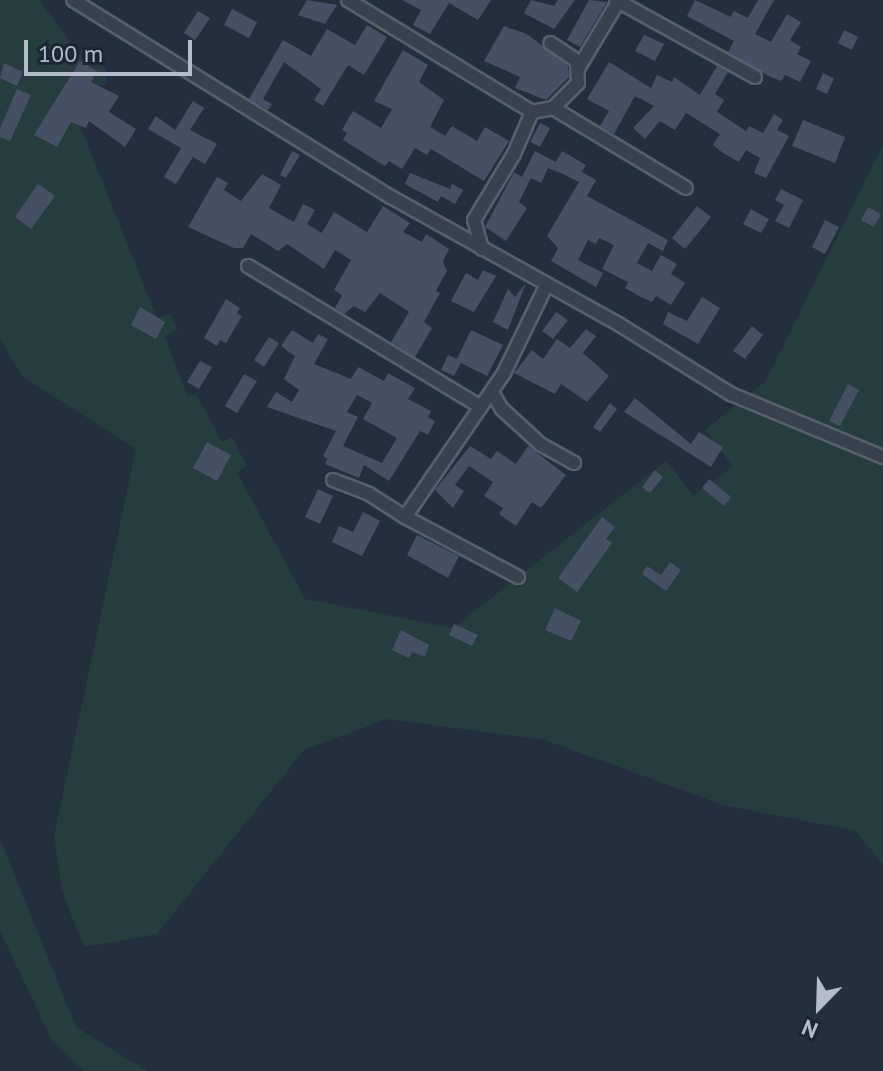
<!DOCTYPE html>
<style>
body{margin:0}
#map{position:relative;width:883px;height:1071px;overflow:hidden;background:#242f3e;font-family:"PT Sans",sans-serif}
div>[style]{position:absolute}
.green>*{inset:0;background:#263c3f}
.building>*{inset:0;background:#455162}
.roads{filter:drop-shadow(2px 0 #565f6c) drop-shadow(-2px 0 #565f6c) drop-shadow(0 2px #565f6c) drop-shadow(0 -2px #565f6c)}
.minor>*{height:12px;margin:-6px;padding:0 6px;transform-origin:6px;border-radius:6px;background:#38414e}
span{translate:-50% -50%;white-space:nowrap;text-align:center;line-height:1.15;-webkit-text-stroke:6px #1d2633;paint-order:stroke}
.north{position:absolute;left:779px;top:967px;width:80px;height:80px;-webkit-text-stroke:6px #1d2633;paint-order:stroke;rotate:203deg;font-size:22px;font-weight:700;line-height:32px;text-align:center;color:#b4bcc9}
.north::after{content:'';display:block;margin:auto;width:28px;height:36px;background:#b4bcc9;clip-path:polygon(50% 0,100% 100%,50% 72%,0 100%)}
.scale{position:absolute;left:24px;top:40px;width:168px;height:36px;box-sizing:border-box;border:4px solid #b4bcc9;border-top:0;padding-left:10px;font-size:24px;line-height:28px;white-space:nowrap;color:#b4bcc9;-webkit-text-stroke:6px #1d2633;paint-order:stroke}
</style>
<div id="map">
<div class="green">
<div style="clip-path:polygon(0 0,39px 0,84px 60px,106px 67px,106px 85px,93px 85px,79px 123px,157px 318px,171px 313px,177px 330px,164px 336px,188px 397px,196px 394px,222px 442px,232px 437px,247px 466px,237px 472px,305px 599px,453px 628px,666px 461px,694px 496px,733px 466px,705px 430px,766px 381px,883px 145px,883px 864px,856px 831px,723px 805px,545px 740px,387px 719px,304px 750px,157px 934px,84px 947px,62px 891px,54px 836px,136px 449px,22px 376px,0 338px)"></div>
<div style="clip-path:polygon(0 839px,76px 1027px,147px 1071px,84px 1071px,51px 1038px,0 931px)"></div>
</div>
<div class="building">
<div style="clip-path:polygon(307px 0,337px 5px,325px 24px,298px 15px)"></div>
<div style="clip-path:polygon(402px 0,491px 0,478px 20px,449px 3px,430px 34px,413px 25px,421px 10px)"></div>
<div style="clip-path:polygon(531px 0,554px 6px,558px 0,575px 0,554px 29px,524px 13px)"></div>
<div style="clip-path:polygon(589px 0,607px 2px,580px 47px,567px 40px)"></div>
<div style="clip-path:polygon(695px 0,731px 17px,734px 11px,748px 18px,758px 0,774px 0,755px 34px,771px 42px,787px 14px,801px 22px,790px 40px,801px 47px,797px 54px,811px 61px,800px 82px,785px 75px,781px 81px,769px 76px,728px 52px,734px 41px,687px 16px)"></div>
<div style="clip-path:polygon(232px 9px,257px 22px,249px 38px,224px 25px)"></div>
<div style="clip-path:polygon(198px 11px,210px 18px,195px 40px,184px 33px)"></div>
<div style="clip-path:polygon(367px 25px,387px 37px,364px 75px,348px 65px,323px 106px,314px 100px,321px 89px,284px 62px,263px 99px,272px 104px,268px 110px,249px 99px,283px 40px,311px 56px,327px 29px,355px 45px)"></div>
<div style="clip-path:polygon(504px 26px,527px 34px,568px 66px,569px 77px,546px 100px,515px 88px,520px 77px,484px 61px)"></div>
<div style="clip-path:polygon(844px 30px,858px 37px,852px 50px,838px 43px)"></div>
<div style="clip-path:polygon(644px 35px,664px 44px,655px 61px,635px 51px)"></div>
<div style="clip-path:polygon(403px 50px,428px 65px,419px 82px,444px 100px,430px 127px,445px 136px,452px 126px,477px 141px,485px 127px,509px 141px,484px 181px,431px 149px,427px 155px,415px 148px,402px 169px,389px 161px,385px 166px,343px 140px,347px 133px,342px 130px,353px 111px,381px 128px,392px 109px,374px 101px)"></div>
<div style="clip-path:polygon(80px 61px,97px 71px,91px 82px,119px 96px,109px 112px,136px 129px,125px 147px,89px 121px,86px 128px,71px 122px,57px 147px,34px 135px)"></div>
<div style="clip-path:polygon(609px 62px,651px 88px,657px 75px,672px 82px,674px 77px,700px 95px,717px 66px,728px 72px,715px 94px,724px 100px,717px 112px,746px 131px,749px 126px,763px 133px,774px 114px,783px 120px,777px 130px,789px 136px,766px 178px,754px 173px,760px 158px,746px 150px,739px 162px,723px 153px,713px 145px,720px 134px,686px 113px,675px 130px,660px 121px,645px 139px,633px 128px,654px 106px,635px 96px,614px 134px,600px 126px,609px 111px,587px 99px)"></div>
<div style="clip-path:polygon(4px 63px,23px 72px,17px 86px,0 78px)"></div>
<div style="clip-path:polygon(823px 73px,834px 78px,827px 94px,816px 89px)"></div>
<div style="clip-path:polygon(17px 89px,31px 95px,10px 141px,0 137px,0 128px)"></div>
<div style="clip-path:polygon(193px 101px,204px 108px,190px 130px,217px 144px,205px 164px,193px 157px,176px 184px,164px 177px,181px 148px,148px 129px,156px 116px,175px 130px)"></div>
<div style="clip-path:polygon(803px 120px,845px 137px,835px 163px,792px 146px)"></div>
<div style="clip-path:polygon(540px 123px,550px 128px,540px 147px,530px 142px)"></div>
<div style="clip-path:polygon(292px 151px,300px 155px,286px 178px,280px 175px)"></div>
<div style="clip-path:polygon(535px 151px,556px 162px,562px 151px,586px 165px,582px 172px,596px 180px,587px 196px,668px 240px,663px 251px,648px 243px,637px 263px,652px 271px,661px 255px,677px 264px,671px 274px,685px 283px,671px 305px,656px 296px,652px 302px,641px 297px,625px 288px,628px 282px,602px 269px,614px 245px,599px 238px,596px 244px,588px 240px,578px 260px,603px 273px,596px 287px,551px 261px,558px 248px,547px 236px,579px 182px,563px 174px,548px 168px,541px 183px,531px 178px,519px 202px,527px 208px,506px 241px,485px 227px,514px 172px,522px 177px)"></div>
<div style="clip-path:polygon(410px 173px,450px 189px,452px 184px,463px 190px,455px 204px,441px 196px,438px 202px,405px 184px)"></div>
<div style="clip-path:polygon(262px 174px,281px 185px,269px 208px,294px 222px,303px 204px,315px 210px,307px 224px,322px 233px,334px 212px,367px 232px,383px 206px,410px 223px,403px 232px,422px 242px,426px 234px,449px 249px,443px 262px,447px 271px,436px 291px,440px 293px,424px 322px,432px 328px,415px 357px,391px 342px,409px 312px,380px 293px,365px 312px,354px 306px,344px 314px,335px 308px,342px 295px,334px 290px,351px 260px,335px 250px,324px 269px,287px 244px,278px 251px,251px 234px,243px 248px,234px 248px,188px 227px,217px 177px,228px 183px,224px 190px,241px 201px)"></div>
<div style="clip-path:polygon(38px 184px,55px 196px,31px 229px,15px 217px)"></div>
<div style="clip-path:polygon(781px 189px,803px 200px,789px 228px,775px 221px,784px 205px,775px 200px)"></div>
<div style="clip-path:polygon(697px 206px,711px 217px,685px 249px,672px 238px)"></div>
<div style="clip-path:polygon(868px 207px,881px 214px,874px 227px,861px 220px)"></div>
<div style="clip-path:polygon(751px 209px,769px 219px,761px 233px,743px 224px)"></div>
<div style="clip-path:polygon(825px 220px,839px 227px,825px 254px,812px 247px)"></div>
<div style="clip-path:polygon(483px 270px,496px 276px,474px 312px,451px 301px,466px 273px,478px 280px)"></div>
<div style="clip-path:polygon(526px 283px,508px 330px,493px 322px,508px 289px,515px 297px)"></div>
<div style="clip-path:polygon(702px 297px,720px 308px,698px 344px,663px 324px,668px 312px,687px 321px)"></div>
<div style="clip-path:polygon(226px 299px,240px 308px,237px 313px,242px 316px,226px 343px,220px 340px,217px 346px,204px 338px)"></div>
<div style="clip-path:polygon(140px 307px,165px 322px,156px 339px,131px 325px)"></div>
<div style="clip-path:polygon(556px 312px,568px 320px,553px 339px,542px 331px)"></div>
<div style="clip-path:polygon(752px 326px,763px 335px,745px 359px,733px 351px)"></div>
<div style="clip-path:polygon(586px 329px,596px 336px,583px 353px,609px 376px,587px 402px,561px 384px,555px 394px,514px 373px,532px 350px,543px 359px,557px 339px,570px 348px)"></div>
<div style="clip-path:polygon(evenodd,292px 330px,313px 343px,318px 334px,328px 339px,314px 364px,351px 379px,358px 367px,384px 381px,388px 373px,415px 388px,408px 399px,431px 411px,428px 417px,435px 421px,428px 435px,420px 431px,389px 481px,364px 465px,359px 478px,325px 464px,328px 459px,323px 456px,336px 431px,267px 407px,276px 392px,292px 402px,299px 390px,284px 379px,295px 356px,281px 346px,292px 330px,357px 395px,372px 403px,363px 419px,397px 438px,382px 463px,343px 446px,358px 417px,347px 412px,357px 395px)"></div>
<div style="clip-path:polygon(471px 330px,503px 345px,487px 376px,461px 363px,454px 376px,441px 370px,448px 355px,457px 359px)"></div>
<div style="clip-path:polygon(269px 337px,279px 343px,264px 367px,254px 360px)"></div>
<div style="clip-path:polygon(200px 361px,212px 367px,199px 389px,187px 382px)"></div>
<div style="clip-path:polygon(244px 374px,257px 381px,237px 413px,225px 406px)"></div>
<div style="clip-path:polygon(848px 384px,859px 390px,840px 426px,829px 421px)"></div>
<div style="clip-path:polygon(635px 398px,691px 444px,699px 432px,723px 447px,711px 467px,624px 412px)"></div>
<div style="clip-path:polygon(610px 403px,617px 409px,600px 432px,593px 427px)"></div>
<div style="clip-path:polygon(207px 442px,231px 455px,217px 481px,193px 468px)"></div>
<div style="clip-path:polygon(470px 446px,491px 459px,497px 451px,516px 464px,528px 446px,566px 475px,541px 508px,532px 502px,516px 526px,499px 514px,503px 508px,484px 496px,493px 482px,469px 466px,455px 485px,464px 491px,453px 508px,435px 490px)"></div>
<div style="clip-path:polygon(655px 470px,663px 477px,650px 493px,642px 487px)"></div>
<div style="clip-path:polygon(709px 479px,731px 497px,724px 506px,702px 488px)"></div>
<div style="clip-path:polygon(318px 489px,333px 496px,320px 524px,305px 517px)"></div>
<div style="clip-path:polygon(363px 512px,380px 521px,362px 556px,332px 542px,339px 526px,353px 532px)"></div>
<div style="clip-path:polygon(602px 517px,615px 527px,606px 539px,612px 543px,577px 592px,558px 578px)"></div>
<div style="clip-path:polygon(417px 535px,459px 556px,448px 578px,407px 555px)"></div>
<div style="clip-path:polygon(670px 562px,681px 570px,666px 591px,642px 574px,647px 566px,661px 575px)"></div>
<div style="clip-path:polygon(555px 608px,581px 621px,571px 641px,545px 630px)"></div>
<div style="clip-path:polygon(454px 624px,478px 635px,472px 646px,449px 635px)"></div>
<div style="clip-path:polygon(401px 630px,429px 645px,425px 657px,412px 652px,409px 658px,392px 650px)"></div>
</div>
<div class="roads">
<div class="minor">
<div style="left:73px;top:0;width:374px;rotate:31.8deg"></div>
<div style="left:391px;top:197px;width:262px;rotate:29.2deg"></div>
<div style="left:620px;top:325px;width:131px;rotate:31.9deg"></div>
<div style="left:731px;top:394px;width:165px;rotate:22.5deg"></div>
<div style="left:348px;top:0;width:215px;rotate:31.3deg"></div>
<div style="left:532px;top:112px;width:21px;rotate:-11deg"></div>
<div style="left:553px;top:108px;width:35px;rotate:-45deg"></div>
<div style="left:578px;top:83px;width:22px;rotate:-93deg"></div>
<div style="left:577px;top:61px;width:32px;rotate:-146deg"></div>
<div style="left:616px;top:0;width:159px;rotate:29deg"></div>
<div style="left:579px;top:67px;width:76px;rotate:-59deg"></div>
<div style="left:553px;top:108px;width:155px;rotate:31deg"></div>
<div style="left:482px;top:249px;width:30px;rotate:-105deg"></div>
<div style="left:474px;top:220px;width:77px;rotate:-58.8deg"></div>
<div style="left:514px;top:154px;width:46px;rotate:-66.8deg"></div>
<div style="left:248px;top:266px;width:270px;rotate:31.2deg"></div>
<div style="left:492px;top:392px;width:20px;rotate:60deg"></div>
<div style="left:502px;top:409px;width:52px;rotate:42.6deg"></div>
<div style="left:540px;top:444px;width:39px;rotate:29deg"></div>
<div style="left:333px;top:480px;width:39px;rotate:21deg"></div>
<div style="left:369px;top:494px;width:43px;rotate:32.6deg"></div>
<div style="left:518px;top:577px;width:128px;rotate:-152deg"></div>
<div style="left:405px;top:517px;width:175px;rotate:-55.5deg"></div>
<div style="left:504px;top:373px;width:94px;rotate:-64.2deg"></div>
</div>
</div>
<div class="north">N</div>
<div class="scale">100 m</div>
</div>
